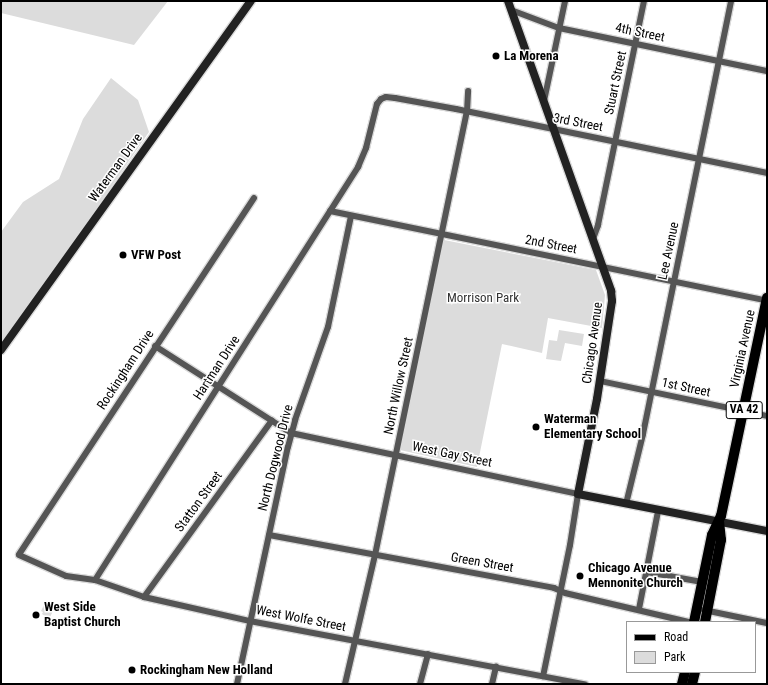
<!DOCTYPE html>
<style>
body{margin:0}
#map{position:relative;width:768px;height:685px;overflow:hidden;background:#fff;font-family:"Roboto Condensed",sans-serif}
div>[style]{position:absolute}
.green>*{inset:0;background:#dcdcdc}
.roads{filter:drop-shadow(1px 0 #dbdbdb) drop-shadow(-1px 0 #dbdbdb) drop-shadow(0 1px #dbdbdb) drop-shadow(0 -1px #dbdbdb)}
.street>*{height:6px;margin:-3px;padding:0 3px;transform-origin:3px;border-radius:3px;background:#555}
.secondary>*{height:8px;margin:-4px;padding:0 4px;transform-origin:4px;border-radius:4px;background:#222}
.primary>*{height:10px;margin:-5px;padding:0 5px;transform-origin:5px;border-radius:5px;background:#000}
.dots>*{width:11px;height:11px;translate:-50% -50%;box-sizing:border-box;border:2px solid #fff;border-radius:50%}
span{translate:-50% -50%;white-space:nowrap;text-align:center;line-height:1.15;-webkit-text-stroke:3px #fff;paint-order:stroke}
.shield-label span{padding:1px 3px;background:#fff;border:1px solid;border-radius:3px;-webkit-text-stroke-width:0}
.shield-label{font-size:12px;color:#000;font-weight:700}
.street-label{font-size:13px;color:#000}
.poi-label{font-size:13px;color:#000;font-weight:700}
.left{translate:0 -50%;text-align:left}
.park-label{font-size:13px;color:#333}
.frame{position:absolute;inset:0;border:2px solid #000;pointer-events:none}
.legend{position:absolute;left:626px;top:621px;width:130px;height:52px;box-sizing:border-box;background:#fff;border:1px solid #999;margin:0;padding:5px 7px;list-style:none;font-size:12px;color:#000}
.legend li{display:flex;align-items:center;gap:8px;height:20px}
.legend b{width:20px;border:1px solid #999}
</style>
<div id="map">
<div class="green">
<div style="clip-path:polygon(1px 1px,168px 1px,134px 45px,1px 13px)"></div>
<div style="clip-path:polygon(111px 78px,138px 100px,149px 132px,45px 283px,1px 342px,1px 232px,23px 202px,59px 179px,83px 119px)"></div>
<div style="clip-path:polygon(444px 240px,596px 270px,605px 295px,602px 328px,548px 318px,542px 353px,502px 344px,477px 467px,400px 450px)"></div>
<div style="clip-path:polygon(559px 330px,584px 334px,582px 346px,565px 343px,561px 361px,546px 359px,549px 340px,557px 341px)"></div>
<div style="clip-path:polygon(46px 601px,56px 605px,49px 619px,42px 614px,43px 612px,41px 611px)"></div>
</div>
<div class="roads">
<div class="street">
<div style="left:511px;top:10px;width:51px;rotate:20.6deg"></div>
<div style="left:559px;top:28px;width:212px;rotate:11.7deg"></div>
<div style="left:544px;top:101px;width:102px;rotate:-78.1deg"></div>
<div style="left:254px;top:198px;width:427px;rotate:123.4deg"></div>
<div style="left:19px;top:555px;width:51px;rotate:24.1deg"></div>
<div style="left:66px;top:576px;width:29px;rotate:8deg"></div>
<div style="left:95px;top:580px;width:52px;rotate:19.1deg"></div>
<div style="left:144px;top:597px;width:109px;rotate:12.8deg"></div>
<div style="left:250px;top:621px;width:341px;rotate:10.7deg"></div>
<div style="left:330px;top:211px;width:446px;rotate:11.6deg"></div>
<div style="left:593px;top:239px;width:15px;rotate:-70deg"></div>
<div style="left:598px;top:225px;width:229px;rotate:-78.4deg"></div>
<div style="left:155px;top:346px;width:161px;rotate:32.6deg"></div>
<div style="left:291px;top:433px;width:293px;rotate:12deg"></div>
<div style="left:578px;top:494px;width:52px;rotate:98.9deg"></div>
<div style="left:570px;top:545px;width:134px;rotate:101.6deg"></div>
<div style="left:600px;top:381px;width:171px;rotate:11.8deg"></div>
<div style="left:626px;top:504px;width:72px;rotate:-76.3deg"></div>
<div style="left:643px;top:434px;width:442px;rotate:-78.5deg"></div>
<div style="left:269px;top:535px;width:290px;rotate:10.5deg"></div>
<div style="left:554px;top:588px;width:12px;rotate:24deg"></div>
<div style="left:565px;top:593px;width:127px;rotate:13.2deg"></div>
<div style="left:647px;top:572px;width:56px;rotate:10.3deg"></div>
<div style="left:95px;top:580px;width:490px;rotate:-57.5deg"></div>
<div style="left:358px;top:167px;width:21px;rotate:-67deg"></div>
<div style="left:366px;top:148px;width:45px;rotate:-76deg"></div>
<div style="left:377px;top:104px;width:6px;rotate:-51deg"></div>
<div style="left:381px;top:99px;width:5px;rotate:-22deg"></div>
<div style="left:386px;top:97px;width:9px;rotate:6deg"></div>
<div style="left:395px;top:98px;width:62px;rotate:10.2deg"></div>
<div style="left:456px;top:109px;width:318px;rotate:11.6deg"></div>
<div style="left:144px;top:597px;width:218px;rotate:-54.1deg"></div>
<div style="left:639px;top:609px;width:100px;rotate:-79deg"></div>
<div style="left:704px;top:610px;width:64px;rotate:11.7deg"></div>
<div style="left:237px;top:684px;width:242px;rotate:-77.9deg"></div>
<div style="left:288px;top:447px;width:28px;rotate:-75deg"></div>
<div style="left:295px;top:420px;width:99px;rotate:-70.5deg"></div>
<div style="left:328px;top:327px;width:113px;rotate:-78.3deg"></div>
<div style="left:345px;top:684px;width:132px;rotate:-76.9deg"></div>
<div style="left:375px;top:555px;width:452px;rotate:-78.3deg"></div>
<div style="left:467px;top:112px;width:21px;rotate:-87deg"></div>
<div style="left:420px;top:684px;width:31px;rotate:-75deg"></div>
<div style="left:492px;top:684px;width:18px;rotate:-77deg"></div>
</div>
<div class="secondary">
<div style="left:508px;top:1px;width:308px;rotate:70.4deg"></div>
<div style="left:611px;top:291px;width:10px;rotate:84deg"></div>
<div style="left:612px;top:301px;width:99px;rotate:98.7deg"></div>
<div style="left:597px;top:399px;width:97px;rotate:101.3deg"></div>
<div style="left:578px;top:494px;width:193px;rotate:11.1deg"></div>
<div style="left:1px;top:350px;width:429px;rotate:-54.4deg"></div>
</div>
<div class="primary">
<div style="left:694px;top:622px;width:89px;rotate:-78.3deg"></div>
<div style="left:712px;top:535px;width:21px;rotate:-65deg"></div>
<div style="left:721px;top:516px;width:223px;rotate:-78.1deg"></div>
<div style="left:705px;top:622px;width:84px;rotate:-79deg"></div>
<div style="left:721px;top:540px;width:18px;rotate:-96deg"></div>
<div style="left:682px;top:684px;width:12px;rotate:-76deg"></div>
<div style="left:692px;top:684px;width:12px;rotate:-76deg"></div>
</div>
</div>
<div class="dots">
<div style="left:496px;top:56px;background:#000"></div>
<div style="left:123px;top:255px;background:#000"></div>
<div style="left:536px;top:427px;background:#000"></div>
<div style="left:580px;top:576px;background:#000"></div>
<div style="left:36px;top:615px;background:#000"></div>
<div style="left:132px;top:670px;background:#000"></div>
</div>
<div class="shield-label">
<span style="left:744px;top:410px">VA 42</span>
</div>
<div class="street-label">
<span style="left:640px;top:33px;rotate:12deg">4th Street</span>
<span style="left:616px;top:83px;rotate:-78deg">Stuart Street</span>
<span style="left:578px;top:123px;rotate:11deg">3rd Street</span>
<span style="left:116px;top:168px;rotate:-54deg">Waterman Drive</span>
<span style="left:551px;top:245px;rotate:11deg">2nd Street</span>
<span style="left:669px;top:251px;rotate:-78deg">Lee Avenue</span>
<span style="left:593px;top:343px;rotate:-82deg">Chicago Avenue</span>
<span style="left:743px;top:349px;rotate:-78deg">Virginia Avenue</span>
<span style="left:217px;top:368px;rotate:-57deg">Hartman Drive</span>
<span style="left:126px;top:370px;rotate:-57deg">Rockingham Drive</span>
<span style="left:399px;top:386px;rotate:-78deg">North Willow Street</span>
<span style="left:686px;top:388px;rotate:12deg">1st Street</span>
<span style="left:452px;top:455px;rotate:12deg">West Gay Street</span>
<span style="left:276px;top:458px;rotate:-76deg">North Dogwood Drive</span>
<span style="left:199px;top:502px;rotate:-54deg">Statton Street</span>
<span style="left:482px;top:563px;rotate:10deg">Green Street</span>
<span style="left:301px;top:619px;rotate:11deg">West Wolfe Street</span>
</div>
<div class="poi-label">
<span class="left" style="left:504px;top:56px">La Morena</span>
<span class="left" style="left:131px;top:255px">VFW Post</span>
<span class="left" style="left:544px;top:427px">Waterman<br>Elementary School</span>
<span class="left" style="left:588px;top:576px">Chicago Avenue<br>Mennonite Church</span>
<span class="left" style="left:44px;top:615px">West Side<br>Baptist Church</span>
<span class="left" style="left:140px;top:670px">Rockingham New Holland</span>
</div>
<div class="park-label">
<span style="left:483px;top:298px">Morrison Park</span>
</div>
<div class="frame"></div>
<ul class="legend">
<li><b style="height:5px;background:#000"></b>Road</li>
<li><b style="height:11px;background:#dcdcdc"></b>Park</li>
</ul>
</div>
